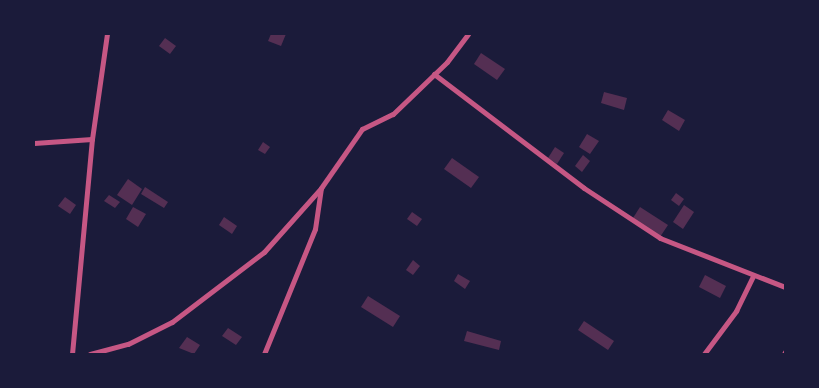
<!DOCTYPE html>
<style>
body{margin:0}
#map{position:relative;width:819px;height:388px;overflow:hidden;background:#1b1b3a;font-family:Mulish,sans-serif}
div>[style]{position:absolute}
.building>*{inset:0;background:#542f53}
.minor>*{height:5px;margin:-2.5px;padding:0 2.5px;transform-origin:2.5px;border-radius:2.5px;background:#c65784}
span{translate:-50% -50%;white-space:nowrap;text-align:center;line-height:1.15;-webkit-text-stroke:5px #1b1b3a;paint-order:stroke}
.frame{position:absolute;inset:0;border:35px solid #1b1b3a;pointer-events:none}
</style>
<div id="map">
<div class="building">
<div style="clip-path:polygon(271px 34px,286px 34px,281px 46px,268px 41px)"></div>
<div style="clip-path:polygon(165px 38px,176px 46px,170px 54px,159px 46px)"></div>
<div style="clip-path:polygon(481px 53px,505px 69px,497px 80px,474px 64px)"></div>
<div style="clip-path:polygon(604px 92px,627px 98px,624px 110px,601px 103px)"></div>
<div style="clip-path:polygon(668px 110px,685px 120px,679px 131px,662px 120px)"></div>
<div style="clip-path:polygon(587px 134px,599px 141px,590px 154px,579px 147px)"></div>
<div style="clip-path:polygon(263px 142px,270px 147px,265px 154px,258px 150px)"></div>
<div style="clip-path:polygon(555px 147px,564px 153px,557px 164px,548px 158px)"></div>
<div style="clip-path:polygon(583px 155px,590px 161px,582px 172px,575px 166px)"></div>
<div style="clip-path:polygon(452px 158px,479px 177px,471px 188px,444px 169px)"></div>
<div style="clip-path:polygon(128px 179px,142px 189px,132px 205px,117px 195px)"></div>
<div style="clip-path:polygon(145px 187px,168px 202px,164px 208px,141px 194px)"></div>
<div style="clip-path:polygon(676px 193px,684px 199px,679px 206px,671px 200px)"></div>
<div style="clip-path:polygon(109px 195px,120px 202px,115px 208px,104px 201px)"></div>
<div style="clip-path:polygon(65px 197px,76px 205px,70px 214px,58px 206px)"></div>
<div style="clip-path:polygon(684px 205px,694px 212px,683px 229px,673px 222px)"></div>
<div style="clip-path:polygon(133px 207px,146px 214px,138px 227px,126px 219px)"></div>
<div style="clip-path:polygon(640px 207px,668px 225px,660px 237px,633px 218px)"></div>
<div style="clip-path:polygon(412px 212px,422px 219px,417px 226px,407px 219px)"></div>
<div style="clip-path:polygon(224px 217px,237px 226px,232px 234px,219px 225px)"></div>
<div style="clip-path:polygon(413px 260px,420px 266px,413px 275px,406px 270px)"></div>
<div style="clip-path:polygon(458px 274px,470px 281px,465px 289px,454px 281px)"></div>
<div style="clip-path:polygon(705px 275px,726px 286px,720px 298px,699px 287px)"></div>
<div style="clip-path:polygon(368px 296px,400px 316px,393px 327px,361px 307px)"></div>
<div style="clip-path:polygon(584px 321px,614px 341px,608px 350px,578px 330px)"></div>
<div style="clip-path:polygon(228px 328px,242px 337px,236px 345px,222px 336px)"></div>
<div style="clip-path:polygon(467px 331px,501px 341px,499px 350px,464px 341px)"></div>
<div style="clip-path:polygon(187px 337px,200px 345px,194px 354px,179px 348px)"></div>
</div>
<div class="minor">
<div style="left:434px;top:74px;width:188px;rotate:37.2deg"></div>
<div style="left:584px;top:188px;width:91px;rotate:33.3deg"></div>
<div style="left:660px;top:238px;width:134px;rotate:21.4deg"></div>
<div style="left:34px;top:143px;width:58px;rotate:-3.9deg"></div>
<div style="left:72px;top:354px;width:216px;rotate:-84.7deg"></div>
<div style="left:92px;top:139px;width:106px;rotate:-81.9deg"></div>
<div style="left:90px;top:354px;width:39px;rotate:-15deg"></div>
<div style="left:128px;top:344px;width:49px;rotate:-26.6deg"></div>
<div style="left:172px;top:322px;width:116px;rotate:-37.3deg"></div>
<div style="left:264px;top:252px;width:86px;rotate:-48.3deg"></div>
<div style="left:321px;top:188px;width:72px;rotate:-55.2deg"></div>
<div style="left:362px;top:129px;width:34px;rotate:-26deg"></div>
<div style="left:393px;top:114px;width:75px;rotate:-43.9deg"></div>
<div style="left:447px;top:62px;width:35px;rotate:-53deg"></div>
<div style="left:264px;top:354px;width:135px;rotate:-67.8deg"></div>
<div style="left:315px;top:229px;width:41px;rotate:-81.7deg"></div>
<div style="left:704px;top:354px;width:54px;rotate:-53.3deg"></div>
<div style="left:736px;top:311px;width:39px;rotate:-64deg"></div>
<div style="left:784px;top:354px;width:2px;rotate:-63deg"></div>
</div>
<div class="frame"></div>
</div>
